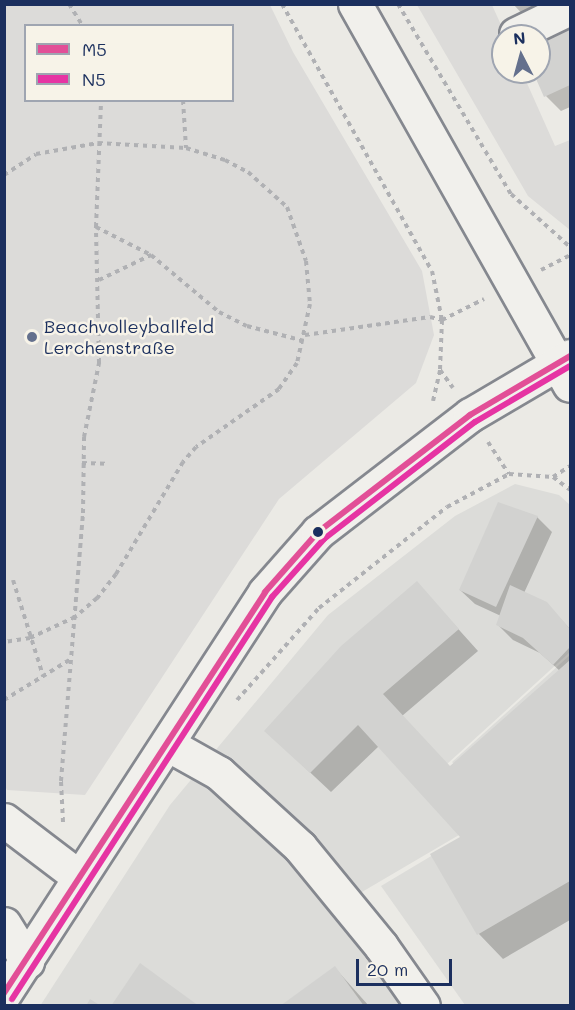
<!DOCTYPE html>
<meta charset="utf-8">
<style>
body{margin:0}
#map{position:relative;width:575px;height:1010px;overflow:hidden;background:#ebeae5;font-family:Mali,sans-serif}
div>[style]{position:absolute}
.built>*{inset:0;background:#dcdcd9}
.green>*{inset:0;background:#dcdbd9}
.shadow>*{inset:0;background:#0003}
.building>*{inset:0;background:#d2d2d0}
.path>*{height:4px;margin-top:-2px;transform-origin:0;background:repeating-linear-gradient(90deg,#b0b1b4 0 4.5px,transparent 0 9px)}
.roads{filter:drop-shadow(2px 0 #85888f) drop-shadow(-2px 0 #85888f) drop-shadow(0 2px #85888f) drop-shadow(0 -2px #85888f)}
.minor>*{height:33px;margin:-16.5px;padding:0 16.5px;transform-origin:16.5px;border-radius:16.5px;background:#f1f0ec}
.bus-1>*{height:6px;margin:-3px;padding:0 3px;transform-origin:3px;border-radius:3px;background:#e24f97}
.bus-2>*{height:6px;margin:-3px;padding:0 3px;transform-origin:3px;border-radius:3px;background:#e634a3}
.dots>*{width:16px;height:16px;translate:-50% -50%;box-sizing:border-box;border:3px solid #f7f3e8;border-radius:50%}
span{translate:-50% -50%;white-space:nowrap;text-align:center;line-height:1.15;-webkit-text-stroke:5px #f7f3e8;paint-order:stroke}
.poi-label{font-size:18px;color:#1b2f5e}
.left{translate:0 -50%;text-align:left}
.frame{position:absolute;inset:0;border:6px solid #1b2f5e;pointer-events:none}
.legend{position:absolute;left:24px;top:24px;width:210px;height:78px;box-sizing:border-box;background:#f7f3e8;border:2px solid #9fa5b1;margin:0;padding:8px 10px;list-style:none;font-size:18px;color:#1b2f5e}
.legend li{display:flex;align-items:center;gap:12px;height:30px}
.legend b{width:30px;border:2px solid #9fa5b1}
.north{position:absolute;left:491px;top:24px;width:60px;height:60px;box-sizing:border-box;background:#f7f3e8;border:2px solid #9fa5b1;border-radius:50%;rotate:354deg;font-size:16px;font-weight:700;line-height:24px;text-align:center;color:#1b2f5e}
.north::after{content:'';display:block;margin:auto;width:21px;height:27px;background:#64708d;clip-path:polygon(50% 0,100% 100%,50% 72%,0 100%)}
.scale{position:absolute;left:356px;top:959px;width:96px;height:27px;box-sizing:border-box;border:3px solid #1b2f5e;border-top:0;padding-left:8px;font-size:18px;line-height:21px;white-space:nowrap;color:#1b2f5e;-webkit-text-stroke:4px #f7f3e8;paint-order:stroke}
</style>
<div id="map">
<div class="built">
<div style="clip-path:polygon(515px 484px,559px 495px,570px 505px,570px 652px,447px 764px,493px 815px,333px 909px,401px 1005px,40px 1006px,170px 805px,328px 615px,455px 516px)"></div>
<div style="clip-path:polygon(570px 655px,570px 1005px,465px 1005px,381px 886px,500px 815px,452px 762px)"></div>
</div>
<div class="green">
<div style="clip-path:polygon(evenodd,5px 4px,270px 5px,293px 52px,422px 271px,434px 335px,416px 383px,279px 499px,85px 795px,7px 790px,5px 786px,5px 4px,26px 26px,232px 26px,232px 100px,26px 100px,26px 26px)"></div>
<div style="clip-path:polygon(417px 5px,492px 5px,506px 36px,503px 72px,522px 72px,555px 146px,570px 140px,570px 230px,528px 196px)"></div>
</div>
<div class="shadow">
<div style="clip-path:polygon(513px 4px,557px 4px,527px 19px)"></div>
<div style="clip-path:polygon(570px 19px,570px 107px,561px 111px,546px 96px,535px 72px,539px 72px)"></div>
<div style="clip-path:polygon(537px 517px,552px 532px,524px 593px,546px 603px,570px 629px,570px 920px,503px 959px,479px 934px,432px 855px,462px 837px,379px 746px,331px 792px,266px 731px,417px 583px,478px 651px,402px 716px,450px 768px,560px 671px,540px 653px,513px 640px,498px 625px,501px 616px,475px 604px,460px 590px)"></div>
<div style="clip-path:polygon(335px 968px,369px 1006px,283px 1006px)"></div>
</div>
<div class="building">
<div style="clip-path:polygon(570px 18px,570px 85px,544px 97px,533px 72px,539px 72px,539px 36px)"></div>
<div style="clip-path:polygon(498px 502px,538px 516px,496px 607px,459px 590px)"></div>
<div style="clip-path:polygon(417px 581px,459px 629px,383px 694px,450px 766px,570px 660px,570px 881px,477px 935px,430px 854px,460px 837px,358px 725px,310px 773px,264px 731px,341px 646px)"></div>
<div style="clip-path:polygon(510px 585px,547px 602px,570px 629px,570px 647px,553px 665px,523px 638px,496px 625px)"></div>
<div style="clip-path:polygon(140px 963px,199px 1006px,111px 1006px)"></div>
<div style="clip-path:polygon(335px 966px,364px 1006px,280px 1006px)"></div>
<div style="clip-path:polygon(90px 999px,101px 1006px,86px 1006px)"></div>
</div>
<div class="path">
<div style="left:69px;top:4px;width:26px;rotate:58deg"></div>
<div style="left:282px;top:4px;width:306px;rotate:60.7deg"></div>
<div style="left:432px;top:271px;width:50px;rotate:78.5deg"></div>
<div style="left:442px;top:320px;width:50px;rotate:92.3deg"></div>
<div style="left:440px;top:370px;width:22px;rotate:54deg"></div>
<div style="left:398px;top:4px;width:221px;rotate:59.3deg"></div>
<div style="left:511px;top:194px;width:79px;rotate:41.9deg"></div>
<div style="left:183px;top:100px;width:48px;rotate:86.4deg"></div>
<div style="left:4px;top:175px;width:38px;rotate:-33deg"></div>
<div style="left:36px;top:154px;width:63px;rotate:-10.1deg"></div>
<div style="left:98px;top:143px;width:88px;rotate:3.3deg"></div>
<div style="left:186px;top:148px;width:41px;rotate:17.1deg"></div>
<div style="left:225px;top:160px;width:26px;rotate:28deg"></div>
<div style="left:248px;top:172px;width:52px;rotate:41.9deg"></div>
<div style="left:287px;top:207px;width:57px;rotate:70.6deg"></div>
<div style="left:306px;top:261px;width:43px;rotate:84.7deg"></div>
<div style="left:310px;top:304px;width:60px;rotate:102.4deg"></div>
<div style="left:297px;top:363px;width:32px;rotate:125deg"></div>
<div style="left:279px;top:389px;width:101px;rotate:145.1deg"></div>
<div style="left:196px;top:447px;width:20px;rotate:131deg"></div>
<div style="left:183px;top:462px;width:131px;rotate:120.9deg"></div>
<div style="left:116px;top:574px;width:31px;rotate:128deg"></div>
<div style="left:97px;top:598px;width:29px;rotate:139deg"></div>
<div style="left:75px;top:617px;width:50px;rotate:155deg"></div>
<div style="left:30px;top:638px;width:26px;rotate:171deg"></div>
<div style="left:96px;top:227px;width:62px;rotate:27deg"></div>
<div style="left:151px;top:255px;width:89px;rotate:40deg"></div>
<div style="left:219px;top:312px;width:31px;rotate:27deg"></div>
<div style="left:247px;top:326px;width:59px;rotate:14.7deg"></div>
<div style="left:541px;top:270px;width:33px;rotate:-27deg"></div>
<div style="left:99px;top:280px;width:58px;rotate:-25.7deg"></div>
<div style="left:305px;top:335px;width:126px;rotate:-8.2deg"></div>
<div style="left:430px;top:317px;width:12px;rotate:14deg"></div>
<div style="left:442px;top:320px;width:47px;rotate:-26.6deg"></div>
<div style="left:433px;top:401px;width:32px;rotate:-77deg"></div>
<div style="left:488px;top:442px;width:38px;rotate:57deg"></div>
<div style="left:82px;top:463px;width:25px;rotate:2deg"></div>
<div style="left:553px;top:477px;width:20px;rotate:-33deg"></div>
<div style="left:13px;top:580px;width:101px;rotate:72.6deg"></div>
<div style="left:4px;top:700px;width:79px;rotate:-31.5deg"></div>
<div style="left:237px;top:700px;width:123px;rotate:-48.3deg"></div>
<div style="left:319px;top:608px;width:163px;rotate:-38.3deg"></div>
<div style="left:447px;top:507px;width:70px;rotate:-28deg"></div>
<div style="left:509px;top:474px;width:44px;rotate:3.9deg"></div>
<div style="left:553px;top:477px;width:21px;rotate:37deg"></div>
<div style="left:63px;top:822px;width:41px;rotate:-92.8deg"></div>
<div style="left:61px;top:781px;width:269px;rotate:-85.3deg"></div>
<div style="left:83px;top:513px;width:76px;rotate:-89.2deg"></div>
<div style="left:84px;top:437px;width:76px;rotate:-78.5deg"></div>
<div style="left:99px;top:363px;width:136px;rotate:-91.3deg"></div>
<div style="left:96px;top:227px;width:127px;rotate:-87.7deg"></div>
</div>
<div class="roads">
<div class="minor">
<div style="left:355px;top:4px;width:437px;rotate:60.6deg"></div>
<div style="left:516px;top:34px;width:60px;rotate:-25.7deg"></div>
<div style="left:169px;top:745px;width:57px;rotate:29.2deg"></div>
<div style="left:219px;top:773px;width:110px;rotate:42.4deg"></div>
<div style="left:300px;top:847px;width:128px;rotate:50.7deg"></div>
<div style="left:381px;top:946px;width:73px;rotate:55deg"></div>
<div style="left:4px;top:820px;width:94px;rotate:37.2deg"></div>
<div style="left:4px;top:924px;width:44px;rotate:58.1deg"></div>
<div style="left:4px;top:994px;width:479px;rotate:-57deg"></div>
<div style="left:265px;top:592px;width:80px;rotate:-48.5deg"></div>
<div style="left:318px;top:532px;width:192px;rotate:-37.6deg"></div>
<div style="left:470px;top:415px;width:116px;rotate:-30.5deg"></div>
</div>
</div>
<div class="bus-1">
<div style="left:4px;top:993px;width:478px;rotate:-56.9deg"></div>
<div style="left:265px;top:592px;width:80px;rotate:-48.5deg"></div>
<div style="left:318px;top:532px;width:192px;rotate:-37.6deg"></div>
<div style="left:470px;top:415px;width:116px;rotate:-30.5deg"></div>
</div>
<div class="bus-2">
<div style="left:12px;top:999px;width:479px;rotate:-57.1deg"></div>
<div style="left:272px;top:597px;width:78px;rotate:-48.1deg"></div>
<div style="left:324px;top:539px;width:191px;rotate:-37.8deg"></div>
<div style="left:475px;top:422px;width:110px;rotate:-30.5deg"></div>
</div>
<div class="dots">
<div style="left:32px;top:337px;background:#64708d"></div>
<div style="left:318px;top:532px;background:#1b2f5e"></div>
</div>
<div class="poi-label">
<span class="left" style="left:44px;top:337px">Beachvolleyballfeld<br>Lerchenstraße</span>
</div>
<div class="frame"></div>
<ul class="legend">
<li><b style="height:8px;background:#e24f97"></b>M5</li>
<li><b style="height:8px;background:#e634a3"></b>N5</li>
</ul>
<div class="north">N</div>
<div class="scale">20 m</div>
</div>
